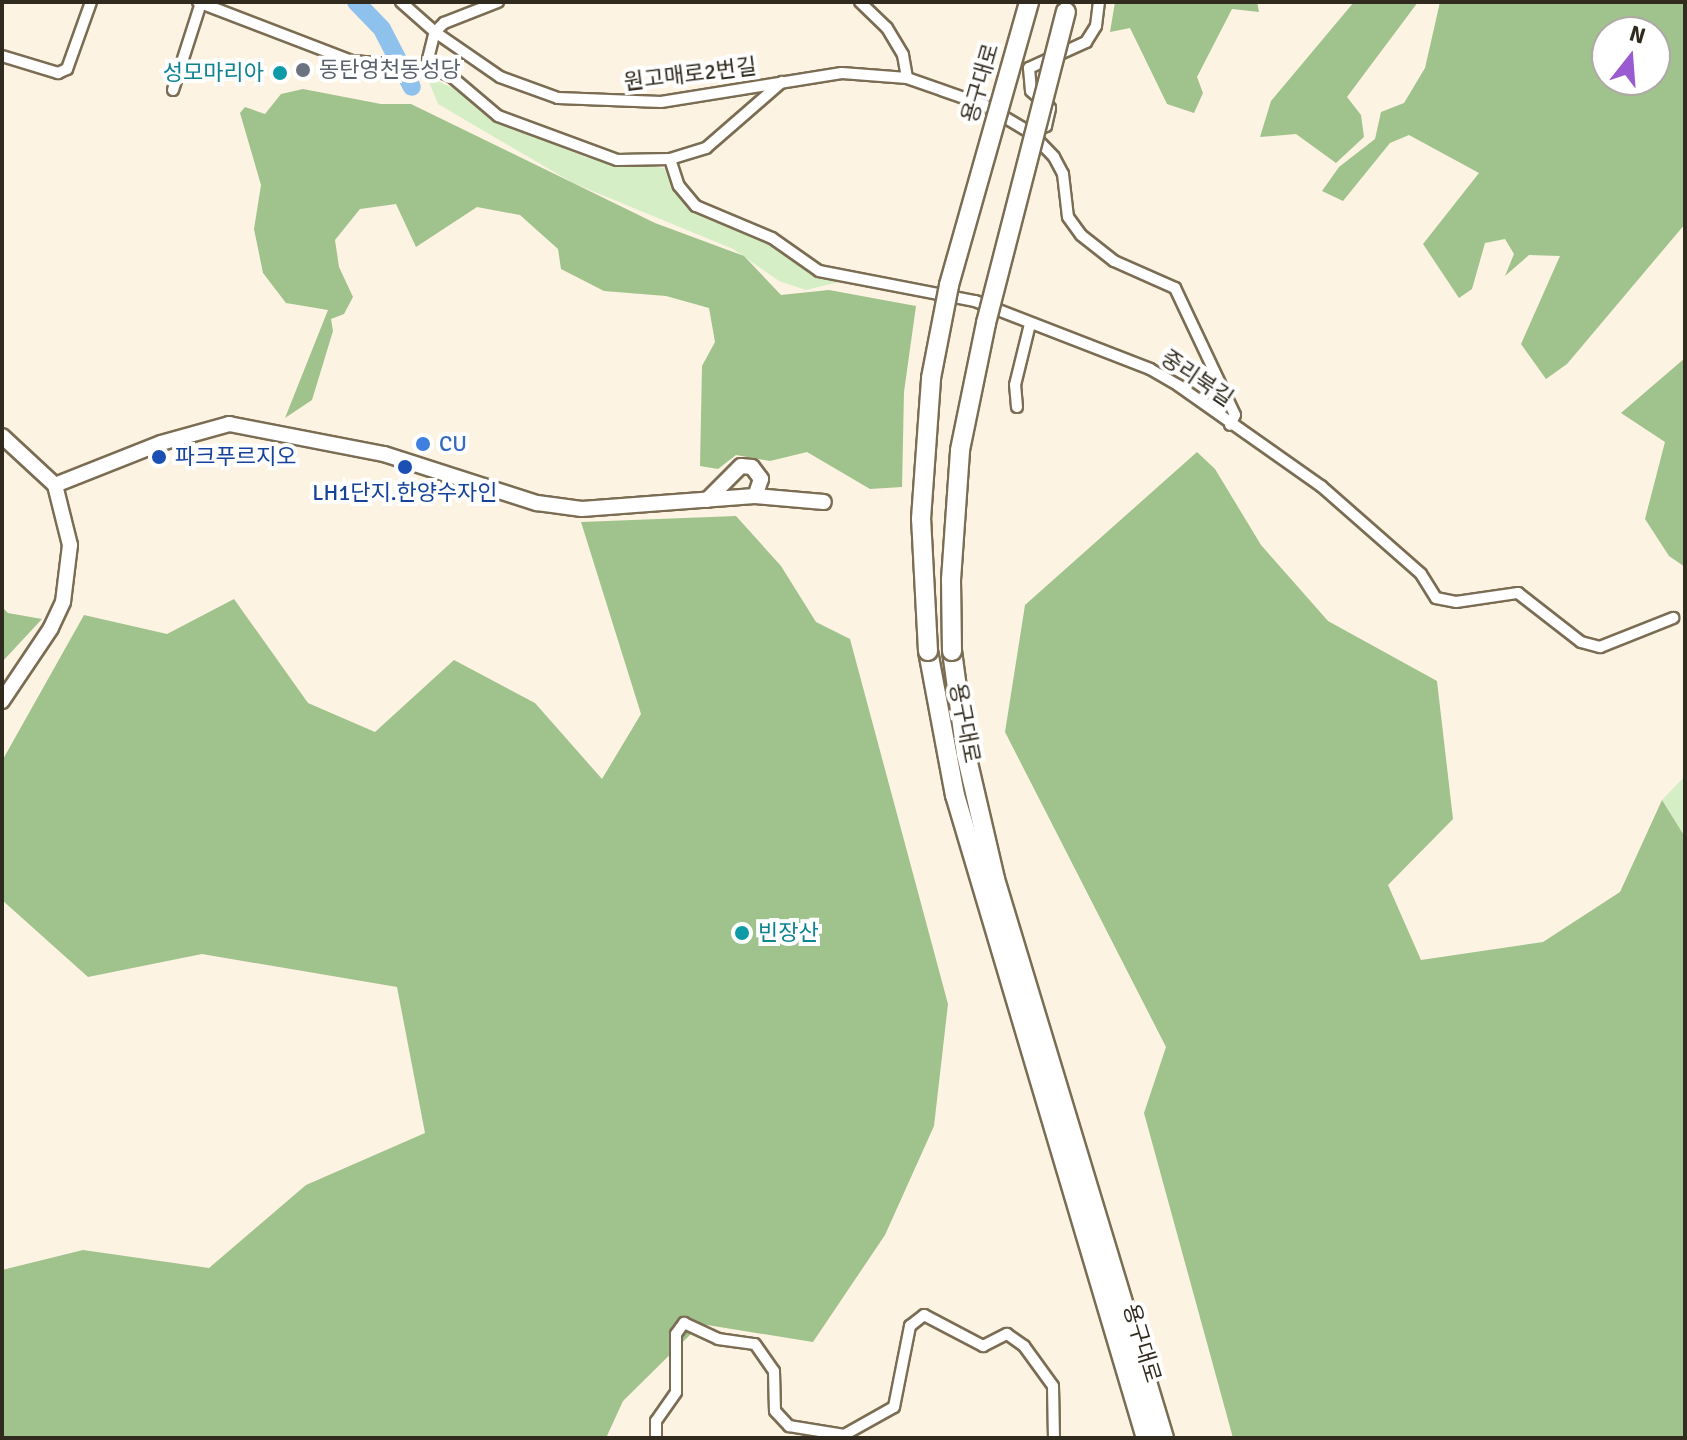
<!DOCTYPE html>
<meta charset="utf-8">
<style>
body{margin:0}
#map{position:relative;width:1687px;height:1440px;overflow:hidden;background:#fdf3e2;font-family:Signika,"Noto Sans KR",sans-serif}
div>[style]{position:absolute}
.green>*{inset:0;background:#d5eec6}
.forest>*{inset:0;background:#a0c28c}
.river>*{height:18px;margin:-9px;padding:0 9px;transform-origin:9px;border-radius:9px;background:#8fc1ed}
.roads{filter:drop-shadow(2px 0 #7b6d53) drop-shadow(-2px 0 #7b6d53) drop-shadow(0 2px #7b6d53) drop-shadow(0 -2px #7b6d53)}
.street>*{height:10px;margin:-5px;padding:0 5px;transform-origin:5px;border-radius:5px;background:#fff}
.secondary>*{height:14px;margin:-7px;padding:0 7px;transform-origin:7px;border-radius:7px;background:#fff}
.highway>*{height:18px;margin:-9px;padding:0 9px;transform-origin:9px;border-radius:9px;background:#fff}
.bridges{filter:drop-shadow(2px 0 #7b6d53) drop-shadow(-2px 0 #7b6d53) drop-shadow(0 2px #7b6d53) drop-shadow(0 -2px #7b6d53)}
.highway-bridge>*{height:18px;margin:-9px;padding:0 9px;transform-origin:9px;border-radius:9px;background:#fff}
.dots>*{width:22px;height:22px;translate:-50% -50%;box-sizing:border-box;border:4px solid #fff;border-radius:50%}
span{translate:-50% -50%;white-space:nowrap;text-align:center;line-height:1.15;-webkit-text-stroke:8px #fff;paint-order:stroke}
.worship-label{font-size:22px;color:#5b616d}
.left{translate:0 -50%;text-align:left}
.culture-label{font-size:22px;color:#0d838f}
.right{translate:-100% -50%;text-align:right}
.street-label{font-size:22px;color:#312b1f}
.shop-label{font-size:22px;color:#366cbe}
.transit-label{font-size:22px;color:#164399}
.frame{position:absolute;inset:0;border:4px solid #312b1f;pointer-events:none}
.north{position:absolute;left:1591px;top:16px;width:80px;height:80px;box-sizing:border-box;background:#fff;border:2px solid #adaaa5;border-radius:50%;rotate:17deg;font-size:22px;font-weight:700;line-height:32px;text-align:center;color:#312b1f}
.north::after{content:'';display:block;margin:auto;width:28px;height:36px;background:#9a5bd1;clip-path:polygon(50% 0,100% 100%,50% 72%,0 100%)}
</style>
<div id="map">
<div class="green">
<div style="clip-path:polygon(427px 77px,456px 89px,492px 120px,588px 158px,664px 168px,697px 213px,762px 239px,839px 282px,806px 290px,779px 281px,733px 249px,573px 183px,438px 104px)"></div>
<div style="clip-path:polygon(1685px 776px,1685px 837px,1662px 800px)"></div>
</div>
<div class="forest">
<div style="clip-path:polygon(1115px 2px,1257px 2px,1259px 12px,1232px 9px,1197px 77px,1203px 93px,1194px 113px,1167px 104px,1130px 28px,1110px 32px)"></div>
<div style="clip-path:polygon(1354px 2px,1418px 2px,1347px 97px,1361px 115px,1364px 137px,1336px 163px,1296px 134px,1260px 137px,1271px 101px)"></div>
<div style="clip-path:polygon(evenodd,1440px 2px,1685px 2px,1685px 224px,1567px 364px,1546px 379px,1521px 344px,1560px 256px,1529px 255px,1505px 276px,1514px 254px,1505px 239px,1485px 243px,1472px 289px,1459px 298px,1423px 244px,1479px 173px,1409px 135px,1390px 143px,1343px 201px,1322px 191px,1339px 167px,1375px 139px,1381px 112px,1404px 103px,1425px 68px,1440px 2px,1655px 32px,1655px 80px,1607px 80px,1607px 32px,1655px 32px)"></div>
<div style="clip-path:polygon(303px 89px,381px 104px,411px 104px,655px 223px,744px 256px,781px 295px,829px 290px,916px 306px,904px 392px,902px 487px,870px 489px,807px 452px,770px 461px,736px 455px,718px 469px,700px 466px,702px 366px,715px 342px,709px 308px,666px 296px,604px 291px,561px 269px,558px 249px,520px 215px,477px 207px,416px 247px,396px 204px,360px 209px,335px 240px,339px 267px,353px 297px,344px 314px,331px 319px,333px 331px,312px 400px,285px 418px,328px 310px,286px 303px,263px 273px,254px 229px,261px 185px,240px 113px,245px 107px,265px 114px,281px 94px)"></div>
<div style="clip-path:polygon(1685px 358px,1685px 567px,1669px 556px,1645px 519px,1665px 442px,1621px 413px)"></div>
<div style="clip-path:polygon(1197px 452px,1215px 469px,1261px 545px,1328px 621px,1437px 681px,1453px 819px,1388px 885px,1421px 960px,1543px 942px,1620px 892px,1662px 800px,1685px 837px,1685px 1438px,1233px 1438px,1144px 1113px,1166px 1047px,1005px 732px,1025px 605px)"></div>
<div style="clip-path:polygon(736px 516px,781px 566px,816px 622px,850px 639px,948px 1004px,934px 1126px,885px 1235px,813px 1342px,701px 1324px,623px 1401px,606px 1438px,2px 1438px,2px 1270px,83px 1250px,209px 1268px,306px 1185px,425px 1133px,397px 987px,202px 954px,88px 977px,2px 900px,2px 761px,84px 615px,167px 634px,234px 599px,308px 703px,375px 732px,454px 660px,535px 703px,602px 779px,641px 714px,581px 522px)"></div>
<div style="clip-path:polygon(2px 607px,8px 613px,42px 619px,2px 662px)"></div>
</div>
<div class="river">
<div style="left:356px;top:2px;width:37px;rotate:46deg"></div>
<div style="left:382px;top:29px;width:65px;rotate:62.7deg"></div>
</div>
<div class="roads">
<div class="street">
<div style="left:198px;top:2px;width:165px;rotate:21deg"></div>
<div style="left:352px;top:61px;width:77px;rotate:4.5deg"></div>
<div style="left:429px;top:67px;width:25px;rotate:23deg"></div>
<div style="left:452px;top:77px;width:60px;rotate:40.3deg"></div>
<div style="left:498px;top:116px;width:127px;rotate:20.3deg"></div>
<div style="left:617px;top:160px;width:53px;rotate:-1.1deg"></div>
<div style="left:670px;top:159px;width:38px;rotate:-17deg"></div>
<div style="left:706px;top:148px;width:101px;rotate:-41deg"></div>
<div style="left:401px;top:2px;width:45px;rotate:41.4deg"></div>
<div style="left:435px;top:32px;width:13px;rotate:-45deg"></div>
<div style="left:444px;top:23px;width:58px;rotate:-21.3deg"></div>
<div style="left:860px;top:2px;width:37px;rotate:44deg"></div>
<div style="left:887px;top:28px;width:31px;rotate:59deg"></div>
<div style="left:903px;top:55px;width:23px;rotate:80deg"></div>
<div style="left:2px;top:56px;width:59px;rotate:16.9deg"></div>
<div style="left:58px;top:73px;width:10px;rotate:-24deg"></div>
<div style="left:67px;top:69px;width:71px;rotate:-70.3deg"></div>
<div style="left:426px;top:67px;width:36px;rotate:-76deg"></div>
<div style="left:435px;top:32px;width:79px;rotate:34.7deg"></div>
<div style="left:500px;top:77px;width:62px;rotate:19.9deg"></div>
<div style="left:558px;top:98px;width:103px;rotate:2.2deg"></div>
<div style="left:661px;top:102px;width:183px;rotate:-9.1deg"></div>
<div style="left:842px;top:73px;width:65px;rotate:4.4deg"></div>
<div style="left:907px;top:78px;width:82px;rotate:19.3deg"></div>
<div style="left:984px;top:105px;width:55px;rotate:30.8deg"></div>
<div style="left:1031px;top:133px;width:33px;rotate:46deg"></div>
<div style="left:1054px;top:157px;width:19px;rotate:62deg"></div>
<div style="left:1063px;top:174px;width:43px;rotate:83.4deg"></div>
<div style="left:1068px;top:217px;width:22px;rotate:54deg"></div>
<div style="left:1081px;top:235px;width:42px;rotate:38.2deg"></div>
<div style="left:1114px;top:261px;width:67px;rotate:23.9deg"></div>
<div style="left:1175px;top:288px;width:140px;rotate:64.7deg"></div>
<div style="left:1235px;top:415px;width:11px;rotate:117deg"></div>
<div style="left:173px;top:90px;width:91px;rotate:-72.2deg"></div>
<div style="left:1037px;top:130px;width:10px;rotate:-24deg"></div>
<div style="left:1046px;top:126px;width:18px;rotate:-77deg"></div>
<div style="left:1050px;top:108px;width:25px;rotate:-138deg"></div>
<div style="left:1031px;top:91px;width:23px;rotate:-95deg"></div>
<div style="left:1029px;top:68px;width:63px;rotate:-24.5deg"></div>
<div style="left:1086px;top:42px;width:19px;rotate:-58deg"></div>
<div style="left:1096px;top:26px;width:24px;rotate:-83deg"></div>
<div style="left:670px;top:159px;width:28px;rotate:72deg"></div>
<div style="left:679px;top:186px;width:26px;rotate:50deg"></div>
<div style="left:696px;top:206px;width:82px;rotate:22.8deg"></div>
<div style="left:772px;top:238px;width:57px;rotate:35.1deg"></div>
<div style="left:819px;top:271px;width:159px;rotate:10.9deg"></div>
<div style="left:975px;top:301px;width:188px;rotate:21.2deg"></div>
<div style="left:1150px;top:369px;width:34px;rotate:30deg"></div>
<div style="left:1179px;top:386px;width:174px;rotate:35.2deg"></div>
<div style="left:1321px;top:486px;width:133px;rotate:41.3deg"></div>
<div style="left:1421px;top:574px;width:28px;rotate:58deg"></div>
<div style="left:1436px;top:598px;width:20px;rotate:11deg"></div>
<div style="left:1456px;top:602px;width:63px;rotate:-8.3deg"></div>
<div style="left:1518px;top:593px;width:80px;rotate:37.9deg"></div>
<div style="left:1581px;top:642px;width:20px;rotate:15deg"></div>
<div style="left:1600px;top:647px;width:79px;rotate:-21.7deg"></div>
<div style="left:1017px;top:407px;width:22px;rotate:-95deg"></div>
<div style="left:1015px;top:385px;width:63px;rotate:-76.2deg"></div>
<div style="left:656px;top:1438px;width:17px;rotate:-90deg"></div>
<div style="left:656px;top:1421px;width:35px;rotate:-55deg"></div>
<div style="left:676px;top:1392px;width:58px;rotate:-90deg"></div>
<div style="left:676px;top:1334px;width:14px;rotate:-54deg"></div>
<div style="left:684px;top:1323px;width:38px;rotate:25deg"></div>
<div style="left:718px;top:1339px;width:37px;rotate:8deg"></div>
<div style="left:755px;top:1344px;width:33px;rotate:55deg"></div>
<div style="left:774px;top:1371px;width:40px;rotate:88.6deg"></div>
<div style="left:775px;top:1411px;width:21px;rotate:47deg"></div>
<div style="left:789px;top:1426px;width:56px;rotate:9.3deg"></div>
<div style="left:844px;top:1435px;width:57px;rotate:-29.2deg"></div>
<div style="left:894px;top:1407px;width:83px;rotate:-78.8deg"></div>
<div style="left:910px;top:1326px;width:18px;rotate:-38deg"></div>
<div style="left:924px;top:1315px;width:67px;rotate:27.7deg"></div>
<div style="left:983px;top:1346px;width:27px;rotate:-27deg"></div>
<div style="left:1007px;top:1334px;width:21px;rotate:35deg"></div>
<div style="left:1024px;top:1346px;width:49px;rotate:54.1deg"></div>
<div style="left:1053px;top:1386px;width:52px;rotate:88.9deg"></div>
</div>
<div class="secondary">
<div style="left:2px;top:436px;width:72px;rotate:42.8deg"></div>
<div style="left:55px;top:485px;width:62px;rotate:76deg"></div>
<div style="left:70px;top:545px;width:57px;rotate:97deg"></div>
<div style="left:63px;top:602px;width:29px;rotate:115deg"></div>
<div style="left:51px;top:628px;width:88px;rotate:123.9deg"></div>
<div style="left:55px;top:485px;width:114px;rotate:-21.6deg"></div>
<div style="left:161px;top:443px;width:71px;rotate:-15.6deg"></div>
<div style="left:229px;top:424px;width:158px;rotate:11deg"></div>
<div style="left:384px;top:454px;width:161px;rotate:17.8deg"></div>
<div style="left:537px;top:503px;width:45px;rotate:7.6deg"></div>
<div style="left:582px;top:509px;width:173px;rotate:-4.3deg"></div>
<div style="left:755px;top:496px;width:69px;rotate:5deg"></div>
<div style="left:707px;top:500px;width:48px;rotate:-45deg"></div>
<div style="left:741px;top:466px;width:11px;rotate:5deg"></div>
<div style="left:752px;top:467px;width:15px;rotate:53deg"></div>
<div style="left:761px;top:479px;width:18px;rotate:109deg"></div>
</div>
<div class="highway">
<div style="left:928px;top:651px;width:147px;rotate:79.4deg"></div>
<div style="left:955px;top:795px;width:671px;rotate:73.46deg"></div>
<div style="left:952px;top:651px;width:104px;rotate:82.3deg"></div>
<div style="left:966px;top:754px;width:128px;rotate:76.9deg"></div>
<div style="left:995px;top:879px;width:584px;rotate:73.18deg"></div>
</div>
</div>
<div class="bridges">
<div class="highway-bridge">
<div style="left:928px;top:651px;width:132px;rotate:-93deg"></div>
<div style="left:921px;top:519px;width:141px;rotate:-85.9deg"></div>
<div style="left:931px;top:378px;width:95px;rotate:-79deg"></div>
<div style="left:949px;top:285px;width:294px;rotate:-74.2deg"></div>
<div style="left:952px;top:651px;width:71px;rotate:-90.8deg"></div>
<div style="left:951px;top:580px;width:130px;rotate:-86deg"></div>
<div style="left:960px;top:450px;width:130px;rotate:-78.4deg"></div>
<div style="left:986px;top:323px;width:321px;rotate:-75.6deg"></div>
</div>
</div>
<div class="dots">
<div style="left:303px;top:70px;background:#6b7280"></div>
<div style="left:280px;top:73px;background:#0f9aa8"></div>
<div style="left:423px;top:444px;background:#3f7fe0"></div>
<div style="left:159px;top:457px;background:#1a4fb4"></div>
<div style="left:405px;top:467px;background:#1a4fb4"></div>
<div style="left:742px;top:933px;background:#0f9aa8"></div>
</div>
<div class="worship-label">
<span class="left" style="left:319px;top:70px">동탄영천동성당</span>
</div>
<div class="culture-label">
<span class="right" style="left:264px;top:73px">성모마리아</span>
<span class="left" style="left:758px;top:933px">빈장산</span>
</div>
<div class="street-label">
<span style="left:690px;top:74px;rotate:-7deg">원고매로2번길</span>
<span style="left:980px;top:83px;rotate:-74deg">용구대로</span>
<span style="left:1197px;top:378px;rotate:34deg">중리북길</span>
<span style="left:965px;top:723px;rotate:79deg">용구대로</span>
<span style="left:1142px;top:1343px;rotate:73deg">용구대로</span>
</div>
<div class="shop-label">
<span class="left" style="left:439px;top:444px">CU</span>
</div>
<div class="transit-label">
<span class="left" style="left:175px;top:457px">파크푸르지오</span>
<span style="left:405px;top:493px">LH1단지.한양수자인</span>
</div>
<div class="frame"></div>
<div class="north">N</div>
</div>
